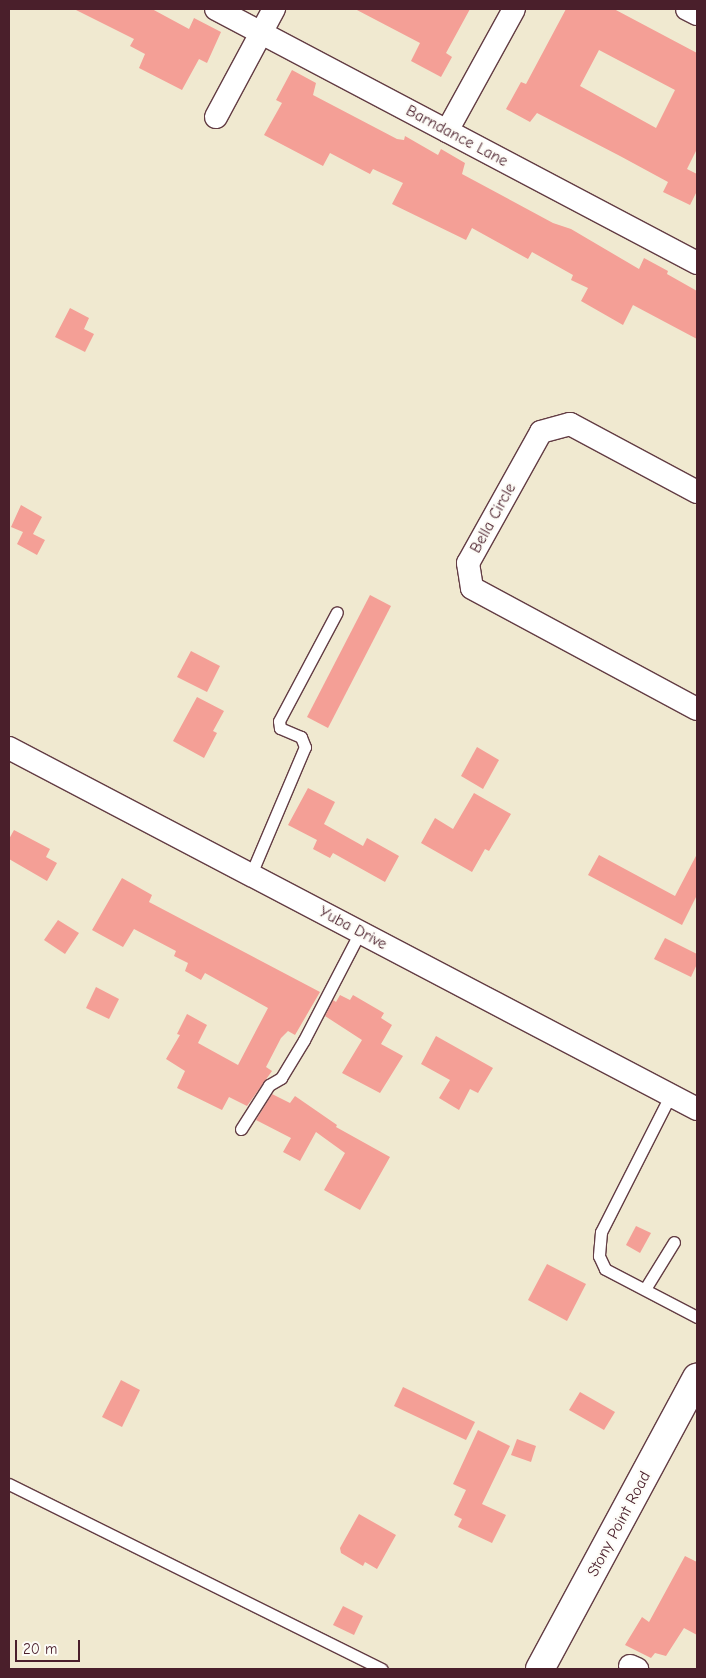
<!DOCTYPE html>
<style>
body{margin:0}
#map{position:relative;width:706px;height:1678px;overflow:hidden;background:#f0e9d0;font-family:"Comic Neue",sans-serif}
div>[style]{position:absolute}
.building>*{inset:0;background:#f49f96}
.roads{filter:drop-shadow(1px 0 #633d44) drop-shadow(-1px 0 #633d44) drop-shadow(0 1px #633d44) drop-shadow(0 -1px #633d44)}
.lane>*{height:11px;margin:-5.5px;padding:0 5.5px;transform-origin:5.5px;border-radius:5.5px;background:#fff}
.street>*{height:22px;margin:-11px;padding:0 11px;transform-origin:11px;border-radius:11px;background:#fff}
.secondary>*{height:28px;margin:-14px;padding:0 14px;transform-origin:14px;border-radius:14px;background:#fff}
span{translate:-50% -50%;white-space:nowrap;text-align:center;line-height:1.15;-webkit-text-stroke:4.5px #fdfcf7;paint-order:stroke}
.street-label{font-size:16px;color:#4a1f2b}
.frame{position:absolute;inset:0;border:10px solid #4a1f2b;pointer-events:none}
.scale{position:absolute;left:15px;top:1640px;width:65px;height:22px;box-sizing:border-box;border:2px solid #4a1f2b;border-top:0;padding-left:6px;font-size:15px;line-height:18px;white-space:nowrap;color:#4a1f2b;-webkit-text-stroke:4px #fdfcf7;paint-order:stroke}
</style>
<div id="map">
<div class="building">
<div style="clip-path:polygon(74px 9px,152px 9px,189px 29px,194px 18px,221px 32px,207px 63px,199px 59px,182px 90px,139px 68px,145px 54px,130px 46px,134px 39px)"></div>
<div style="clip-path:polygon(355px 9px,470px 9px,446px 53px,452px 57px,441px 77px,411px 61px,420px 43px)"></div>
<div style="clip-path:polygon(evenodd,566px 9px,614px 9px,697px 53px,697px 149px,687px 169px,697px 174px,697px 191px,690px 205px,663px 192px,668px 182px,620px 156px,537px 113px,530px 122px,506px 109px,521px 82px,526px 84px,566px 9px,599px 50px,675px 90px,656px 128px,580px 86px,599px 50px)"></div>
<div style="clip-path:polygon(292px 70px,316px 83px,313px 95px,397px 139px,404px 140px,405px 136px,438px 155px,441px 149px,465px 163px,462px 174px,553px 223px,571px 229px,639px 269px,644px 258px,668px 271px,667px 274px,697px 291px,697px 339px,633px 305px,623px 325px,581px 301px,588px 288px,571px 280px,573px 275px,532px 252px,528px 259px,472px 228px,466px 240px,392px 204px,403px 183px,373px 169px,370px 174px,330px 153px,323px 166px,264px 135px,282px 103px,276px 100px)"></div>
<div style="clip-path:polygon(70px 308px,89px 318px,84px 329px,94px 334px,85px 352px,55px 337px)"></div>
<div style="clip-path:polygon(21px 505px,42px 517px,33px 534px,45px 540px,37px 555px,17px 544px,23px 532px,11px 527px)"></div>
<div style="clip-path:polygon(370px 595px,391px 606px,328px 728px,307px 717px)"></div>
<div style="clip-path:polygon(191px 651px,220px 666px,207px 692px,177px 677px)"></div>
<div style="clip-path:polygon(197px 697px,224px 711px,213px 731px,217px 733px,204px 758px,173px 741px)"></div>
<div style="clip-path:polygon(477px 747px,499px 760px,483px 789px,461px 776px)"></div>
<div style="clip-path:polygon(308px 788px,335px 802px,324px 824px,363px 846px,367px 838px,399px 856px,385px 882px,333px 853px,330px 858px,313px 849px,317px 840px,288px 825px)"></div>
<div style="clip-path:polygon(474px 793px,511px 814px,489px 851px,485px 849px,472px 872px,421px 843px,435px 818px,453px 829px)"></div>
<div style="clip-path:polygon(14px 830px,50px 849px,46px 857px,57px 863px,47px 881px,9px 859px,9px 839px)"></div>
<div style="clip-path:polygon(697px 854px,697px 895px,682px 925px,588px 875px,599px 855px,675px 896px)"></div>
<div style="clip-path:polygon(122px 878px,152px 895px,149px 902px,320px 992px,295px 1035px,288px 1031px,281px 1038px,266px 1067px,272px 1071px,247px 1106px,229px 1097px,222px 1110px,177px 1088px,185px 1071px,166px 1059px,180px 1035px,177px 1034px,187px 1014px,207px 1025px,198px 1043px,238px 1065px,268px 1008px,205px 973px,201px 980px,185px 971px,188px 963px,174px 956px,176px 951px,134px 929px,123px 947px,92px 930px)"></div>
<div style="clip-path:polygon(58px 920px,79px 933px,65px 954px,44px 940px)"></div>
<div style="clip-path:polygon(665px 938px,697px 954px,697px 964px,691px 977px,654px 959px)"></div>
<div style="clip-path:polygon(96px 987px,119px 999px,109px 1019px,86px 1008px)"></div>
<div style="clip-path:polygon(340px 995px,350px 1000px,353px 995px,384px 1013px,381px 1018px,392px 1025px,381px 1044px,403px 1056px,380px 1093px,342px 1073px,362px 1040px,325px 1016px,333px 1000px,336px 1002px)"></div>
<div style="clip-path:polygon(436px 1036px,493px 1068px,478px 1093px,470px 1089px,459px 1110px,439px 1098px,450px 1080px,421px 1064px)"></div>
<div style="clip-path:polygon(272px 1094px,290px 1103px,295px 1096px,337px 1125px,336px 1127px,390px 1157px,360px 1210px,324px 1190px,345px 1153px,316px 1132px,300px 1161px,283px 1152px,291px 1138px,256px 1120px)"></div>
<div style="clip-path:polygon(636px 1226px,651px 1233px,640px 1253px,626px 1245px)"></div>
<div style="clip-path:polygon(547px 1264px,586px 1284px,567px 1321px,528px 1300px)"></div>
<div style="clip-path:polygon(121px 1380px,140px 1390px,122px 1427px,102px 1417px)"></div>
<div style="clip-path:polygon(403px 1387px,475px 1422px,466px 1440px,394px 1406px)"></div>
<div style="clip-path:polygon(580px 1392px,615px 1412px,604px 1430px,569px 1410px)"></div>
<div style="clip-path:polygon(478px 1430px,510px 1446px,482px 1504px,506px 1515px,492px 1543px,458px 1527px,462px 1519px,454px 1515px,466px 1490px,453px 1484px)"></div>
<div style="clip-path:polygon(517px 1439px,536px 1446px,531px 1462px,511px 1455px)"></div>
<div style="clip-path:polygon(359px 1514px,396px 1535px,377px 1569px,365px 1562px,363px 1566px,341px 1553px,340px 1548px)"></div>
<div style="clip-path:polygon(685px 1556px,697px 1562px,697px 1635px,684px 1628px,666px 1656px,655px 1653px,651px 1658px,625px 1645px,642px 1617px,649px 1622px)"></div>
<div style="clip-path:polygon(343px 1606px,363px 1616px,354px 1635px,333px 1625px)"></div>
</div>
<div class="roads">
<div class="lane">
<div style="left:251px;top:874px;width:138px;rotate:-67deg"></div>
<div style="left:305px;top:747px;width:11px;rotate:-112deg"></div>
<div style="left:301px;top:737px;width:23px;rotate:-157deg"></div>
<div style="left:280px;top:728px;width:7px;rotate:-98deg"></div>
<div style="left:279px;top:721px;width:123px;rotate:-62deg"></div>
<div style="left:671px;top:1094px;width:155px;rotate:116.9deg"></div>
<div style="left:601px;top:1232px;width:24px;rotate:95deg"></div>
<div style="left:599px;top:1256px;width:14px;rotate:65deg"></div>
<div style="left:605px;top:1269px;width:104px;rotate:27.6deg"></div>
<div style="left:241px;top:1129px;width:52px;rotate:-57.5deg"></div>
<div style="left:269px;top:1085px;width:14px;rotate:-30deg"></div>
<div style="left:281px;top:1078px;width:44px;rotate:-58.8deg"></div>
<div style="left:304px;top:1040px;width:122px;rotate:-62.6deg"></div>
<div style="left:645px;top:1289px;width:55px;rotate:-58.3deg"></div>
<div style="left:9px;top:1484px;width:416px;rotate:26.4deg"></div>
</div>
<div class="street">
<div style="left:216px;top:9px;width:544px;rotate:27.84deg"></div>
<div style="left:687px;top:9px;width:11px;rotate:27deg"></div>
<div style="left:216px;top:117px;width:123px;rotate:-61.8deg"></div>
<div style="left:447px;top:131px;width:139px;rotate:-61.2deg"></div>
<div style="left:697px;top:492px;width:144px;rotate:-151.8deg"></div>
<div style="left:570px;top:424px;width:30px;rotate:165deg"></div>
<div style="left:541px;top:432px;width:150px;rotate:119.1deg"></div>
<div style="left:468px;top:563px;width:25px;rotate:81deg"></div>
<div style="left:472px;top:588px;width:255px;rotate:28.3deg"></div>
<div style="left:9px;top:748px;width:777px;rotate:27.69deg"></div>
<div style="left:630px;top:1666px;width:8px;rotate:23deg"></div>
</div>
<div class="secondary">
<div style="left:540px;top:1669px;width:331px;rotate:-61.7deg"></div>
</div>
</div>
<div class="street-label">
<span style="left:457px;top:136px;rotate:28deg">Barndance Lane</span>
<span style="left:493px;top:518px;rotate:-61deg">Bella Circle</span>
<span style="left:353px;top:928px;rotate:28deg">Yuba Drive</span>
<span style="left:619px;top:1524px;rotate:-62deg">Stony Point Road</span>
</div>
<div class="frame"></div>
<div class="scale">20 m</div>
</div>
